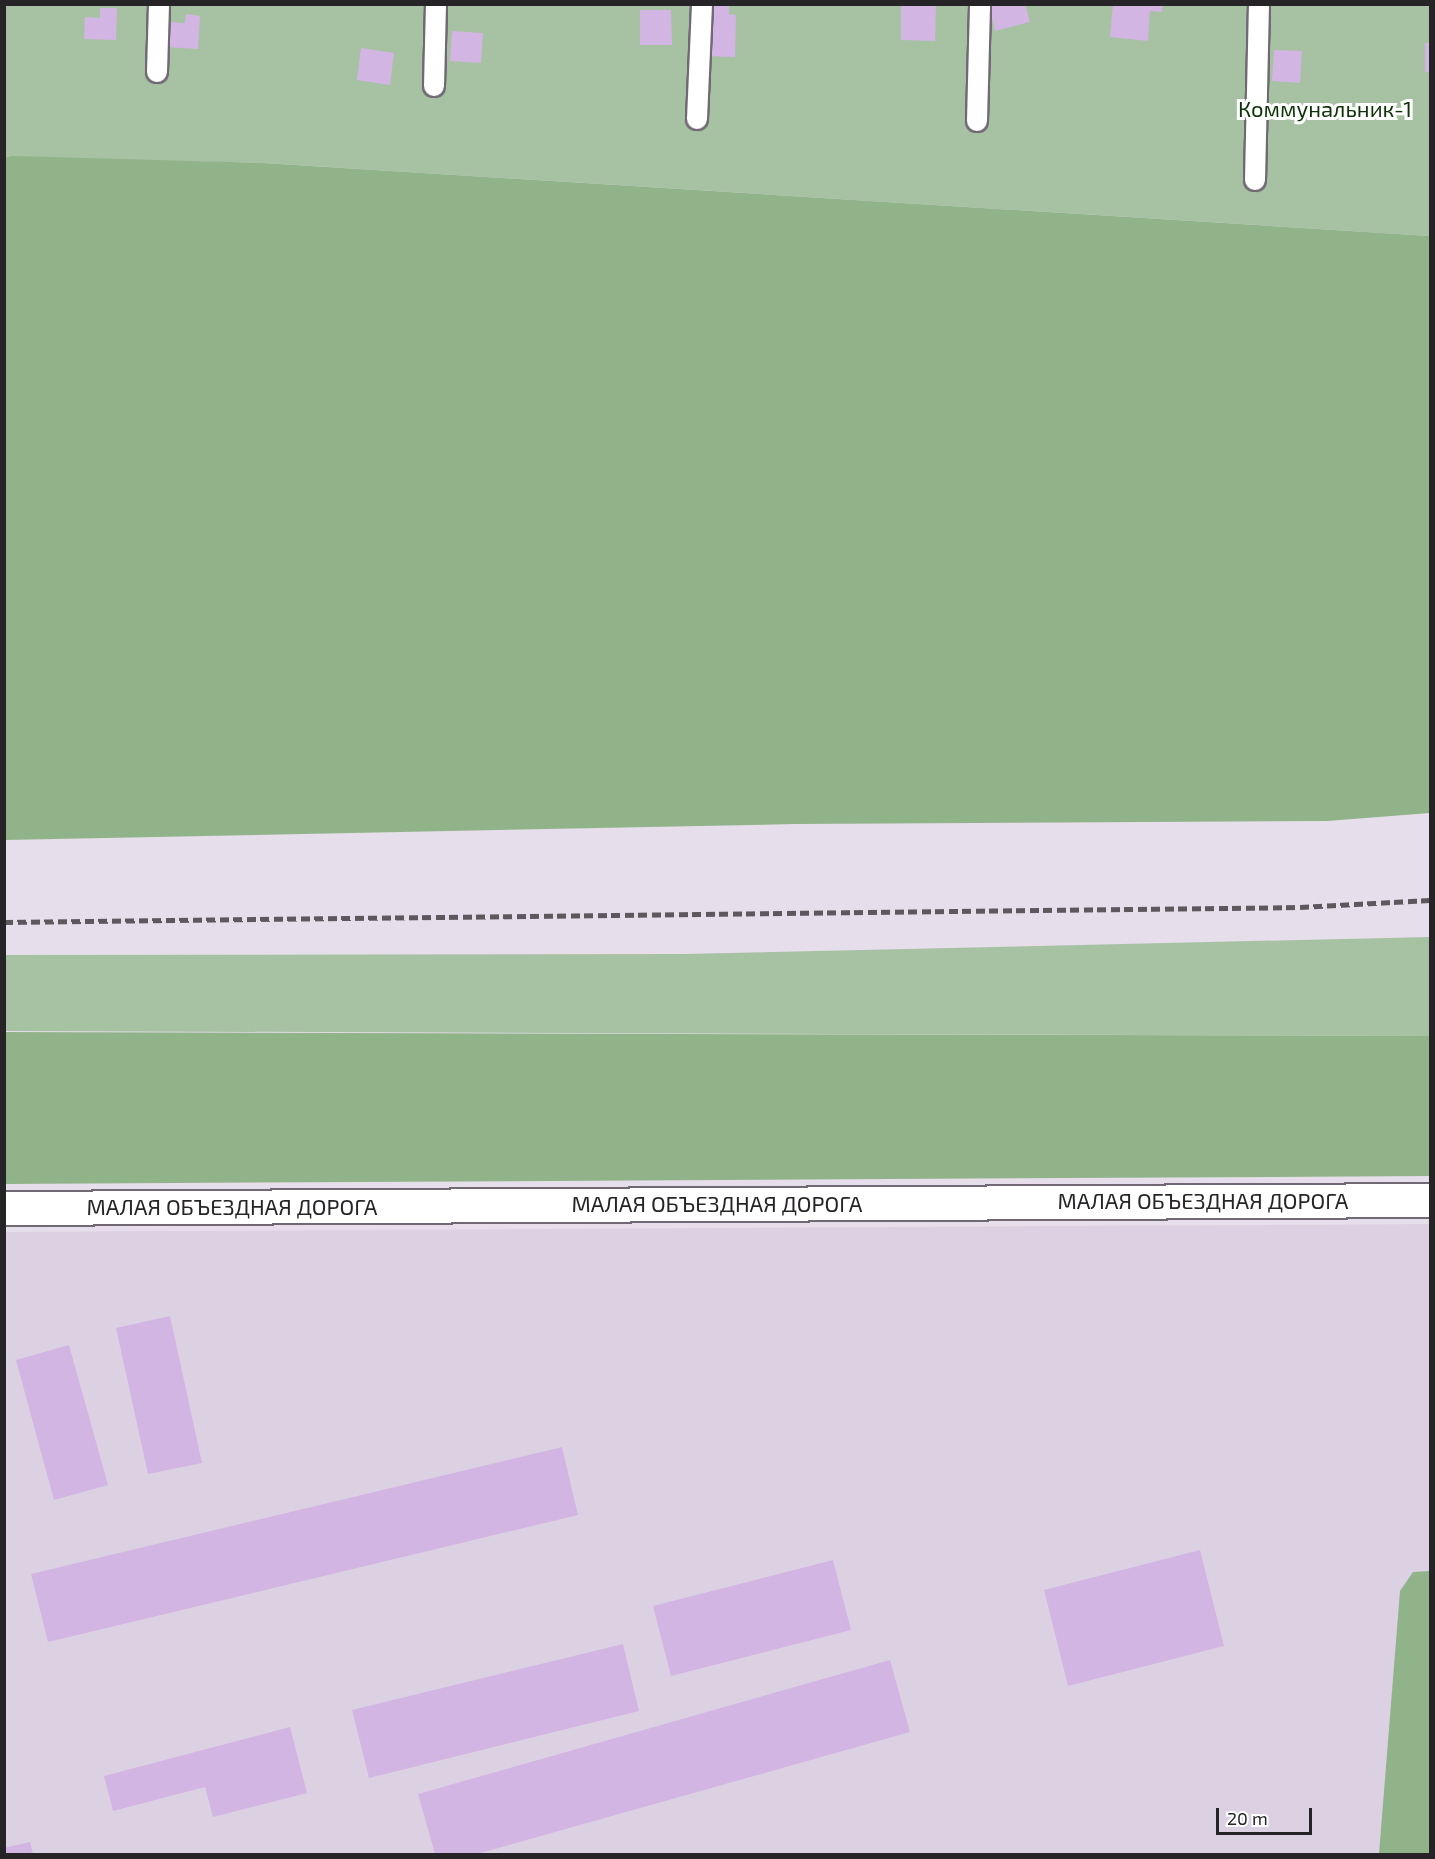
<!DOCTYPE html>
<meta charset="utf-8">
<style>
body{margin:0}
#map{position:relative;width:1435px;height:1859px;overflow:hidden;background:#e6deea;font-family:"Exo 2",sans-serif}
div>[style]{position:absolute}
.built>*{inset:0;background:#dcd1e3}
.green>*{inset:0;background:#a7c1a3}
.forest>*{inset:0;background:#90b389}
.building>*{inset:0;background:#d2b5e2}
.roads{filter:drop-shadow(2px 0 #706973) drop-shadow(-2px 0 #706973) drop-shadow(0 2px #706973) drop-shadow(0 -2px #706973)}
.lane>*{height:20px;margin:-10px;padding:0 10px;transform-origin:10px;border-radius:10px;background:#fff}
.secondary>*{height:33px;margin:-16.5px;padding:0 16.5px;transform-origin:16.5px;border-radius:16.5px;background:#fff}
.rail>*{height:4.5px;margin-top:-2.25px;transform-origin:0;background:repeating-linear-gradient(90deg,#5c585e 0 9px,transparent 0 13.5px)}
span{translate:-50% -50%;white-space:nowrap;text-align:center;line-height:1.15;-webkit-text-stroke:6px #fff;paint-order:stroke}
.park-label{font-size:22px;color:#0f3308}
.street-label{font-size:22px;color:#272428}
.frame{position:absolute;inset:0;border:6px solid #272428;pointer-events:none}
.scale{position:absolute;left:1216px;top:1808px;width:96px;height:27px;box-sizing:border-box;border:3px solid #272428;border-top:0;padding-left:8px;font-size:18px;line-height:21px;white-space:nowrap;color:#272428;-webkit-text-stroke:4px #fff;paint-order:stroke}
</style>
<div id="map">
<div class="built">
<div style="clip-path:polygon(1430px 1224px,1430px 1854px,5px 1854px,4px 1232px)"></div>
</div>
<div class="green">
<div style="clip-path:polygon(5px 5px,1430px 5px,1430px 236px,263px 163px,5px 158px)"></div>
<div style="clip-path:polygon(1430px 937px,1430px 1036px,5px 1031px,4px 955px,685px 954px)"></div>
</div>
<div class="forest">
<div style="clip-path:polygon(13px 156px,263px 163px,1430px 236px,1430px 813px,1327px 821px,795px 824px,5px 840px,4px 158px)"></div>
<div style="clip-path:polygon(4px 1032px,1430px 1036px,1430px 1176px,5px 1184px)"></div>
<div style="clip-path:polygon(1430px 1571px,1430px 1854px,1379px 1854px,1400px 1591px,1413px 1572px)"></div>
</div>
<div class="building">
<div style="clip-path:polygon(706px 4px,729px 5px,729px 14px,736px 15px,735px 57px,703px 56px)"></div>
<div style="clip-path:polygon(901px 4px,936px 5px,935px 41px,901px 40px)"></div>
<div style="clip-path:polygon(989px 4px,1025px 4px,1030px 22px,995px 31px)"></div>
<div style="clip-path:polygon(1113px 4px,1163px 4px,1162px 12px,1150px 11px,1148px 41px,1110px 37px)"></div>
<div style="clip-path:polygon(100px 8px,117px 8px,116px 40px,84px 39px,85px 17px,100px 18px)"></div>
<div style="clip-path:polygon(640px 10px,671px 10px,672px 45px,640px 45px)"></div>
<div style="clip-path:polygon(186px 14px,200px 16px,198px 49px,166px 47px,169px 22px,185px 23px)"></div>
<div style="clip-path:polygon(452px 31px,483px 33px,481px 63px,450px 61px)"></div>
<div style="clip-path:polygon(1425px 43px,1430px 43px,1430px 72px,1425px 72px)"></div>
<div style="clip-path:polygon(361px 48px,394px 53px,390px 85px,357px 80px)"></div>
<div style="clip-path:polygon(1274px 50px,1302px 51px,1300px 83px,1272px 81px)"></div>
<div style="clip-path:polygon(170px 1316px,202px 1463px,148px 1474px,116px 1328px)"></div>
<div style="clip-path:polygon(69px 1345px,108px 1485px,54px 1500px,16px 1360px)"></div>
<div style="clip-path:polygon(562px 1447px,578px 1515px,48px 1642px,31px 1574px)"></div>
<div style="clip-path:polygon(1200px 1550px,1224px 1646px,1068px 1686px,1044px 1590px)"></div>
<div style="clip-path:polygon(833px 1560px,851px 1630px,671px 1676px,653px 1606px)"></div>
<div style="clip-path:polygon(623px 1644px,639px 1711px,369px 1778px,352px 1710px)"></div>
<div style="clip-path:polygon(890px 1660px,910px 1732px,477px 1854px,435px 1854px,418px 1794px)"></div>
<div style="clip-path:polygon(290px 1727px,307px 1793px,213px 1817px,205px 1787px,113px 1811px,104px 1776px)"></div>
<div style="clip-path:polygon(30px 1842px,33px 1854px,4px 1854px,4px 1848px)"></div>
</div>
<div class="roads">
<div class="lane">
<div style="left:157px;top:72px;width:68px;rotate:-88.3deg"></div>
<div style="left:434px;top:86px;width:82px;rotate:-88.6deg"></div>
<div style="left:697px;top:119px;width:115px;rotate:-87.5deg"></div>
<div style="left:977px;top:121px;width:117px;rotate:-88.5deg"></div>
<div style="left:1255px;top:180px;width:176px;rotate:-88.7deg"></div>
</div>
<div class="secondary">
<div style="left:4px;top:1208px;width:1426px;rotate:-0.32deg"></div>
</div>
</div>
<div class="rail">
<div style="left:4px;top:922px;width:1296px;rotate:-0.66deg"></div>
<div style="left:1300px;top:907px;width:130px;rotate:-3.1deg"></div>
</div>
<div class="park-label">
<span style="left:1325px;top:109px">Коммунальник-1</span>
</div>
<div class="street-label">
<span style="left:1203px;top:1201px">МАЛАЯ ОБЪЕЗДНАЯ ДОРОГА</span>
<span style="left:717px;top:1204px">МАЛАЯ ОБЪЕЗДНАЯ ДОРОГА</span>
<span style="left:232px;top:1207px">МАЛАЯ ОБЪЕЗДНАЯ ДОРОГА</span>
</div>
<div class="frame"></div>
<div class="scale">20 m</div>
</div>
